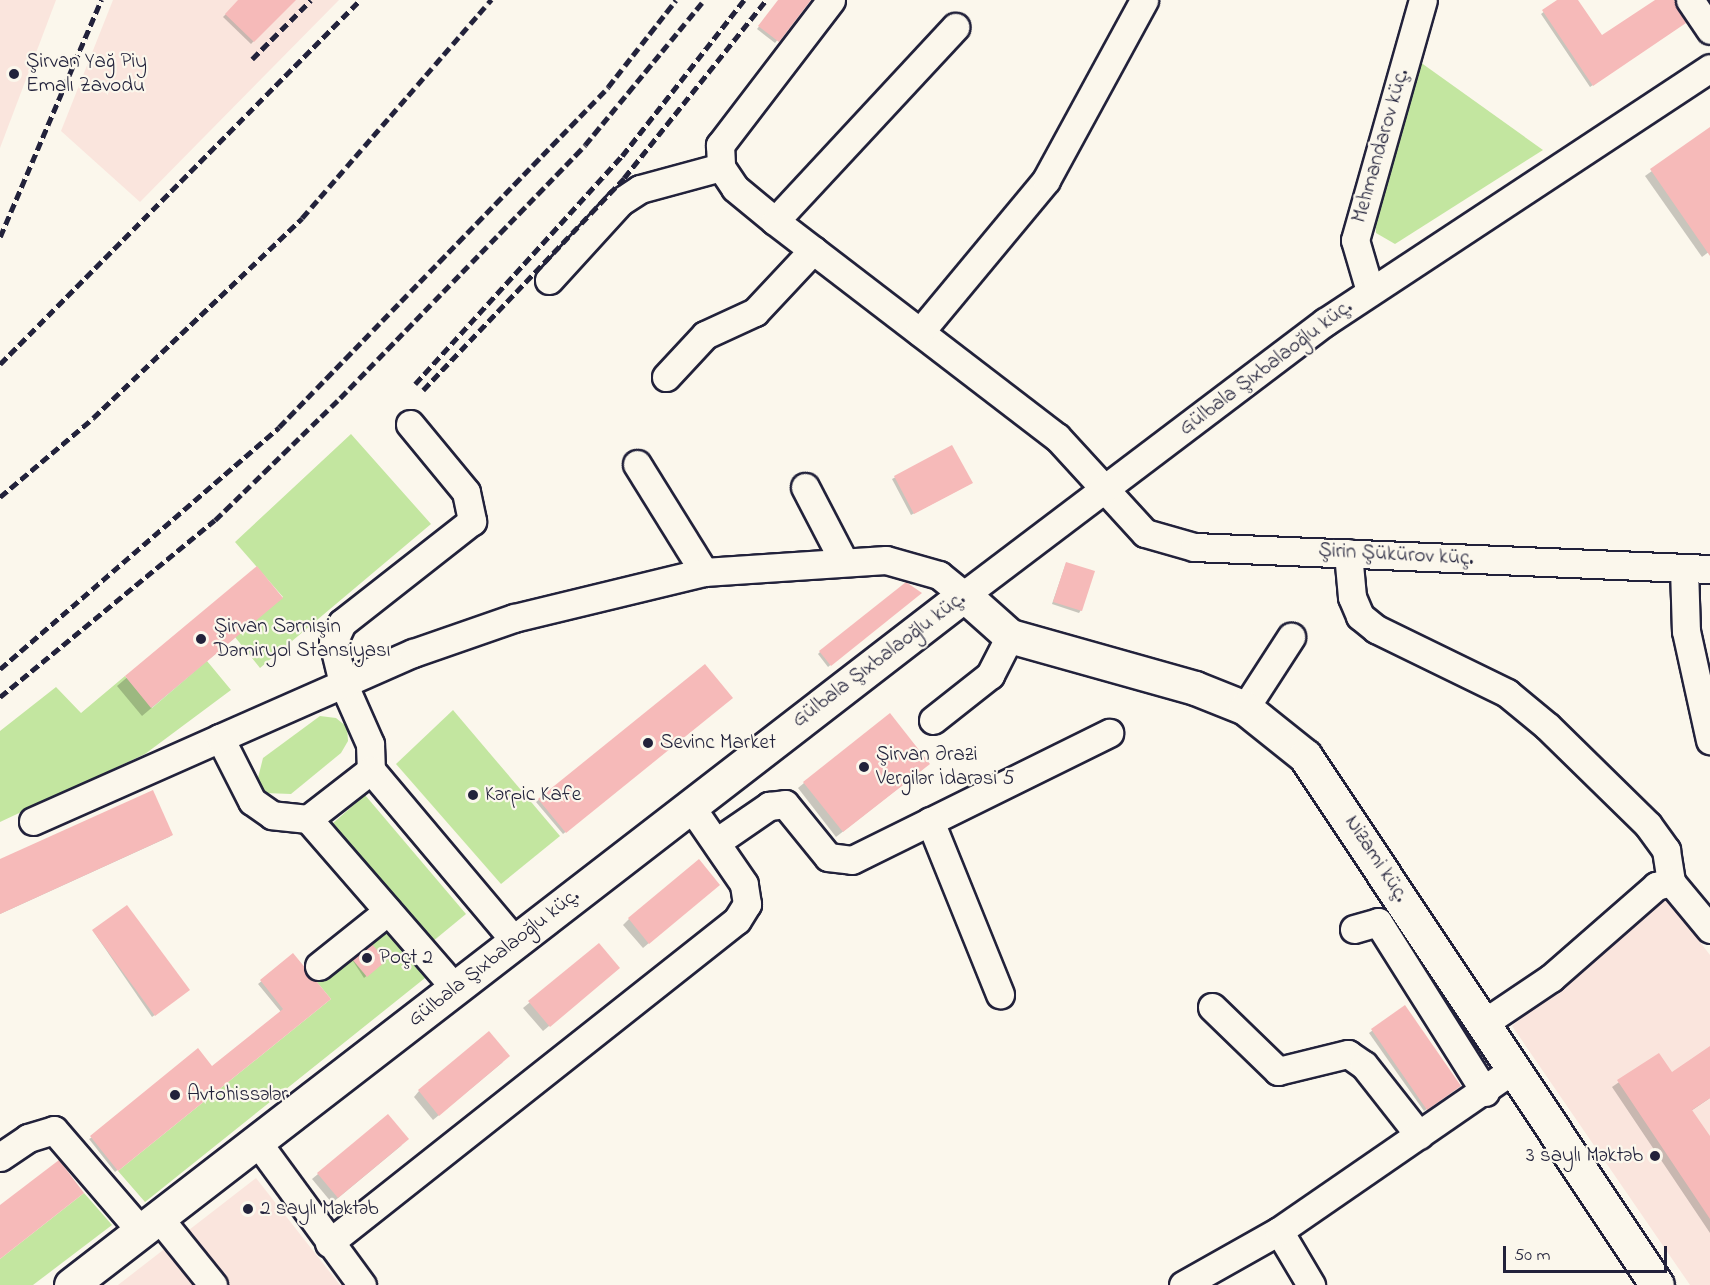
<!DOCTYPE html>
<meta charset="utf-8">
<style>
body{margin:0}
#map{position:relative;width:1710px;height:1285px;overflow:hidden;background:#fbf7ec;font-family:"Indie Flower",sans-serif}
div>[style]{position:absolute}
.built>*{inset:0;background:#fae5dd}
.green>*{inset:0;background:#c3e6a0}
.shadow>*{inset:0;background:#0003}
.building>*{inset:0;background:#f6bab9}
.roads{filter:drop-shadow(2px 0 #22223b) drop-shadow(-2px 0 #22223b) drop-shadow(0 2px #22223b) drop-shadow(0 -2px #22223b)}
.minor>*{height:27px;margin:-13.5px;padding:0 13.5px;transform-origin:13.5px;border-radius:13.5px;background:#fbf7ec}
.major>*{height:33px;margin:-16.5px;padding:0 16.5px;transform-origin:16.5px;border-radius:16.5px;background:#fbf7ec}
.rail>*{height:4.5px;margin-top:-2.25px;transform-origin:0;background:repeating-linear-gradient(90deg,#22223b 0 9px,transparent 0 13.5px)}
.dots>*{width:16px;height:16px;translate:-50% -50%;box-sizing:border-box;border:3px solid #fbf7ec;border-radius:50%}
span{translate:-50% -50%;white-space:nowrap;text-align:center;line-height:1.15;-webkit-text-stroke:4.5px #fbf7ec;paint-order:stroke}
.poi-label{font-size:21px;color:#22223b}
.left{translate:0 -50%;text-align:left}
.right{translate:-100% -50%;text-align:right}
.street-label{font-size:21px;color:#22223b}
.scale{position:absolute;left:1503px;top:1246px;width:164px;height:27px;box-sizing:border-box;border:3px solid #22223b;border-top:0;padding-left:8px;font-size:18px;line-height:21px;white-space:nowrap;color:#22223b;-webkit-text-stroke:4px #fbf7ec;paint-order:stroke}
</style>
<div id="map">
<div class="built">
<div style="clip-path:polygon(0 0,56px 0,0 148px)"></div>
<div style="clip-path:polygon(113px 0,339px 0,140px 202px,61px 131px)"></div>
<div style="clip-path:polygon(1663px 894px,1710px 955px,1710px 1285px,1690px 1285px,1512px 1026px)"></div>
<div style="clip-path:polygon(256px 1178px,340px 1285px,118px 1285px)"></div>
</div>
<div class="green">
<div style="clip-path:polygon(1420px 62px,1543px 150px,1395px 244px,1376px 233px,1375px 216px)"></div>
<div style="clip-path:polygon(351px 434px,431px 524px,260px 668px,235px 637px,283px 597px,235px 542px)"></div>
<div style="clip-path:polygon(207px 661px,231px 690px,145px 754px,0 822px,0 731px,56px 687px,81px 713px,125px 676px,152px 708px)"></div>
<div style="clip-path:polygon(453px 710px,560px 836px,501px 884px,396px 764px)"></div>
<div style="clip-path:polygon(320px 716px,336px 718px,347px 727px,348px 741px,341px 753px,291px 794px,265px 793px,257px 782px,263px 758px)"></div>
<div style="clip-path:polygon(365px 795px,466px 914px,432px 942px,332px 824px)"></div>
<div style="clip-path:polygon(383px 925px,425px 978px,145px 1202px,118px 1171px,331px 999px,316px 981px)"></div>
<div style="clip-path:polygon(84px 1193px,112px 1225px,33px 1285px,0 1285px,0 1259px)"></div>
</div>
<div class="shadow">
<div style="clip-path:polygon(240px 0,293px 0,251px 44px,223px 17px)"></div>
<div style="clip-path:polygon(780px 0,809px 0,775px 43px,757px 29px)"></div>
<div style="clip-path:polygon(1560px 0,1576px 0,1602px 38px,1658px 0,1675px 0,1684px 22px,1590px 87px,1541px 14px)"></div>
<div style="clip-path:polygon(1710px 129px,1710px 251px,1702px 257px,1645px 176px)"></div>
<div style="clip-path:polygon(952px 447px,968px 485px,911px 515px,892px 479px)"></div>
<div style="clip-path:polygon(1066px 563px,1081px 610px,1079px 613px,1052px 604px)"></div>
<div style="clip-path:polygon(256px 568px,272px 606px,142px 716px,117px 686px)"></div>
<div style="clip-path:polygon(918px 595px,828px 667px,818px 654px,820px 652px)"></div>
<div style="clip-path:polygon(704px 666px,728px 700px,563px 834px,536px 802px)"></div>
<div style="clip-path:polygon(923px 769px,836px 837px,798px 788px,804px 783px)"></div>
<div style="clip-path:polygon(172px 835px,169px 837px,0 914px,0 861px)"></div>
<div style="clip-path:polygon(712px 890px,643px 948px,623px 925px,629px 919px)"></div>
<div style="clip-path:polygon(93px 931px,186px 992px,152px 1017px)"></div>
<div style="clip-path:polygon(599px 945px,613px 973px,543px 1031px,523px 1008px)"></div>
<div style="clip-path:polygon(293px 955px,327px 1001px,115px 1172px,89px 1139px,212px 1068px,281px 1012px,258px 984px)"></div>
<div style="clip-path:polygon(353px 961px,384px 961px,364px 978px)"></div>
<div style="clip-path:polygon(1405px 1007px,1457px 1088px,1424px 1111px,1369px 1033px)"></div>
<div style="clip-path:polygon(1710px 1048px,1710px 1098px,1691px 1111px,1710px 1139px,1710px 1233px,1612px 1087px,1658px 1055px,1671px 1074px)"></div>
<div style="clip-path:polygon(503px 1062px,433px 1120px,414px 1097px,419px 1091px)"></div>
<div style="clip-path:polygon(402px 1145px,332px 1203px,312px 1179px,318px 1174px)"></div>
</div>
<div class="building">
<div style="clip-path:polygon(238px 0,296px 0,254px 42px,225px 14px)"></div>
<div style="clip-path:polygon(778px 0,811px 0,779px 42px,758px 26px)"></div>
<div style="clip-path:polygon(1557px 0,1578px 0,1602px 35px,1655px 0,1674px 0,1686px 23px,1593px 86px,1542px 10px)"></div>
<div style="clip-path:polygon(1710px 127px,1710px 256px,1650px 169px)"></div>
<div style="clip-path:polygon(952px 445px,973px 483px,914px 514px,894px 476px)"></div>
<div style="clip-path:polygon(1066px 562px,1095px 571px,1082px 611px,1053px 602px)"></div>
<div style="clip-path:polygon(257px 566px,283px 598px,151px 708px,125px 676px)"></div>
<div style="clip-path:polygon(906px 582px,922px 593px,831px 666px,819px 651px)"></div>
<div style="clip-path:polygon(705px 664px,733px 698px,566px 833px,538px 799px)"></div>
<div style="clip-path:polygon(890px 713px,930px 764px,843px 832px,803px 782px)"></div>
<div style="clip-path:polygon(153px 790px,173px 835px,0 914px,0 859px)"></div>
<div style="clip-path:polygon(699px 859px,720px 885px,649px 944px,628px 918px)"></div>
<div style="clip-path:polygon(127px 905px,190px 990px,155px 1016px,92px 930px)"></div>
<div style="clip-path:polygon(599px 943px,620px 968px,550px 1027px,528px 1001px)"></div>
<div style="clip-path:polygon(372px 944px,386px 961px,367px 977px,352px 959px)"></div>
<div style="clip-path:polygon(293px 953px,331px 999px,118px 1171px,90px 1136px,198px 1048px,212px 1066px,283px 1009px,260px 980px)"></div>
<div style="clip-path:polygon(1405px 1005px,1461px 1086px,1427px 1110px,1371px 1029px)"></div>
<div style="clip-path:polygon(489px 1031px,510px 1056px,439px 1116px,418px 1090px)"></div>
<div style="clip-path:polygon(1710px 1046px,1710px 1098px,1692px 1110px,1710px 1136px,1710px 1219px,1617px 1080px,1659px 1053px,1672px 1072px)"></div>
<div style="clip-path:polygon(388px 1114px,409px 1139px,338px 1198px,317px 1173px)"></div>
<div style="clip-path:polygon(59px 1160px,84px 1193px,0 1259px,0 1205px)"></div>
</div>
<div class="roads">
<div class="minor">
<div style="left:831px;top:0;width:183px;rotate:127.4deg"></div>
<div style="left:720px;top:145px;width:22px;rotate:87deg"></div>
<div style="left:721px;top:167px;width:25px;rotate:56deg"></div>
<div style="left:735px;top:188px;width:52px;rotate:39.5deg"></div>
<div style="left:775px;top:221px;width:355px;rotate:37.5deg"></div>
<div style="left:1057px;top:437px;width:130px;rotate:47.5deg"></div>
<div style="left:1145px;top:533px;width:51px;rotate:15.9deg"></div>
<div style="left:1194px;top:547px;width:516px;rotate:2.44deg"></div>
<div style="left:1690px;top:0;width:36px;rotate:56deg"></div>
<div style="left:775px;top:221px;width:265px;rotate:-47.1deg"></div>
<div style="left:549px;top:280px;width:105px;rotate:-47.7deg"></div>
<div style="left:620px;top:202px;width:24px;rotate:-33deg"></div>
<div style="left:640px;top:189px;width:84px;rotate:-15.2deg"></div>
<div style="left:1370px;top:291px;width:53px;rotate:-106.4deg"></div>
<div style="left:1355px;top:240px;width:249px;rotate:-74.2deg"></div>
<div style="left:920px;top:332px;width:197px;rotate:-50.3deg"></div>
<div style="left:1046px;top:180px;width:205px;rotate:-61.4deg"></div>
<div style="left:666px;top:377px;width:57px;rotate:-47.1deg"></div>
<div style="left:705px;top:335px;width:55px;rotate:-24.7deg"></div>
<div style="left:755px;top:312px;width:85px;rotate:-46.9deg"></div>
<div style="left:410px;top:424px;width:88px;rotate:50.5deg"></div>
<div style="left:466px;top:492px;width:30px;rotate:78deg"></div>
<div style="left:472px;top:521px;width:165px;rotate:141.9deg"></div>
<div style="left:342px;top:623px;width:21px;rotate:115deg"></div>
<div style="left:333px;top:642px;width:42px;rotate:76.3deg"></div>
<div style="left:343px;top:683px;width:67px;rotate:66.1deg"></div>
<div style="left:370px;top:744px;width:26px;rotate:88deg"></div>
<div style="left:371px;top:770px;width:224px;rotate:49.9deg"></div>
<div style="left:637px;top:464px;width:127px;rotate:58.2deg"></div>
<div style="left:805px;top:487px;width:82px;rotate:62.5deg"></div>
<div style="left:1348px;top:553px;width:44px;rotate:84.8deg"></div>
<div style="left:1352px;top:597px;width:21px;rotate:67deg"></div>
<div style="left:1360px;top:616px;width:21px;rotate:39deg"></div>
<div style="left:1376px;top:629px;width:146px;rotate:26deg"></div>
<div style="left:1507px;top:693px;width:52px;rotate:39.5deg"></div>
<div style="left:1547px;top:726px;width:141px;rotate:44.4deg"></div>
<div style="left:1648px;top:825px;width:31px;rotate:54deg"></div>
<div style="left:1666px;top:850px;width:32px;rotate:81deg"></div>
<div style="left:1684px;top:568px;width:63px;rotate:88.2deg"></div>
<div style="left:1686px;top:631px;width:112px;rotate:77.6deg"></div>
<div style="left:1245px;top:708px;width:85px;rotate:-57.1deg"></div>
<div style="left:933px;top:720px;width:73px;rotate:-38.3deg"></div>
<div style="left:990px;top:675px;width:44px;rotate:-62.9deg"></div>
<div style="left:308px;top:819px;width:80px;rotate:-37.9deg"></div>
<div style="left:33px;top:821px;width:205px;rotate:-23.9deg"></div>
<div style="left:930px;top:821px;width:187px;rotate:68deg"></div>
<div style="left:718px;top:841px;width:62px;rotate:-34.5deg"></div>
<div style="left:769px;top:806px;width:16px;rotate:-7deg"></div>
<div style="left:785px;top:804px;width:68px;rotate:50.9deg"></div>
<div style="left:828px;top:857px;width:24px;rotate:7deg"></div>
<div style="left:852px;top:860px;width:287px;rotate:-26.3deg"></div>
<div style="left:1354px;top:929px;width:25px;rotate:-16deg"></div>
<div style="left:1378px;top:922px;width:201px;rotate:57.8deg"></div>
<div style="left:319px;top:966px;width:88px;rotate:-38.6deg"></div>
<div style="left:455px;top:988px;width:224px;rotate:-131deg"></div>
<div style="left:308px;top:819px;width:36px;rotate:-174deg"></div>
<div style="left:272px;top:815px;width:24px;rotate:-145deg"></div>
<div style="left:252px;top:801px;width:71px;rotate:-116.9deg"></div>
<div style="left:220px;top:738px;width:211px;rotate:-23.8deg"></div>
<div style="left:413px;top:653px;width:107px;rotate:-19.1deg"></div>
<div style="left:514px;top:618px;width:195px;rotate:-13.6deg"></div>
<div style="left:704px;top:572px;width:182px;rotate:-3.8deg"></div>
<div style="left:886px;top:560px;width:55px;rotate:15.8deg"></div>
<div style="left:939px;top:575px;width:32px;rotate:39deg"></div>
<div style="left:964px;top:595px;width:453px;rotate:-37.1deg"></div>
<div style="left:1325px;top:322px;width:461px;rotate:-33.4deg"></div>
<div style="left:1212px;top:1007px;width:92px;rotate:44.1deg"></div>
<div style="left:1278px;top:1071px;width:72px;rotate:-13.7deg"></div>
<div style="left:1348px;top:1054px;width:19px;rotate:35deg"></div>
<div style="left:1364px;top:1065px;width:89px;rotate:51.8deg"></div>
<div style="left:1484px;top:1023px;width:81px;rotate:-33.9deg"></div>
<div style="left:1551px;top:978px;width:140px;rotate:-41.2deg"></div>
<div style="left:1656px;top:886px;width:16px;rotate:-15deg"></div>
<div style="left:1671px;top:882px;width:61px;rotate:50.3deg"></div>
<div style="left:258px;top:1143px;width:176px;rotate:53.8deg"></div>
<div style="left:0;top:1157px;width:34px;rotate:-34deg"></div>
<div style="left:28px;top:1138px;width:27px;rotate:-17deg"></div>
<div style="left:54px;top:1130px;width:133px;rotate:49.3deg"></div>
<div style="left:159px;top:1218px;width:86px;rotate:51.1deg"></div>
<div style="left:1279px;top:1231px;width:63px;rotate:59.3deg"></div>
<div style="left:329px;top:1243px;width:520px;rotate:-38.37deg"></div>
<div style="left:737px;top:920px;width:19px;rotate:-58deg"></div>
<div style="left:747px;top:904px;width:20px;rotate:-99deg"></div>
<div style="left:744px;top:884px;width:93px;rotate:-124.5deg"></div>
<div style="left:1183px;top:1285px;width:110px;rotate:-29.4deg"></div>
<div style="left:1279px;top:1231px;width:285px;rotate:-34.6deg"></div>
</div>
<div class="major">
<div style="left:71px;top:1285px;width:1129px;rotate:-37.69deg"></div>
<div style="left:964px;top:595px;width:62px;rotate:41.7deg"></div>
<div style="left:1010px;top:636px;width:192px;rotate:15.7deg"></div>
<div style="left:1195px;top:688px;width:54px;rotate:21.8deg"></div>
<div style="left:1245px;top:708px;width:77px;rotate:38.7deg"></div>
<div style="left:1305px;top:756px;width:635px;rotate:56.36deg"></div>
</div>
</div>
<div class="rail">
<div style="left:252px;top:59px;width:83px;rotate:-45deg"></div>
<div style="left:0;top:237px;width:258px;rotate:-66.9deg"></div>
<div style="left:0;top:364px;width:512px;rotate:-45.32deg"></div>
<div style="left:415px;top:384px;width:308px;rotate:-47.8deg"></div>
<div style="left:622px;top:156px;width:198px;rotate:-52deg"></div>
<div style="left:423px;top:390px;width:292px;rotate:-46.5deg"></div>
<div style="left:624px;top:178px;width:228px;rotate:-51.4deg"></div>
<div style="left:0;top:497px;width:122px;rotate:-40.3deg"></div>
<div style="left:93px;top:418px;width:289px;rotate:-43.7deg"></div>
<div style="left:302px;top:218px;width:289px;rotate:-49.1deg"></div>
<div style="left:0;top:669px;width:369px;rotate:-40.9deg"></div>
<div style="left:279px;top:427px;width:473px;rotate:-45.9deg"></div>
<div style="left:608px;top:87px;width:110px;rotate:-52deg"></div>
<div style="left:0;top:697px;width:278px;rotate:-39.5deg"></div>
<div style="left:215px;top:520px;width:175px;rotate:-44.3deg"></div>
<div style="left:340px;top:398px;width:352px;rotate:-45.9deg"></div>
<div style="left:585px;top:145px;width:188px;rotate:-50.6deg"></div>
</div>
<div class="dots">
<div style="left:14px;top:74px;background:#22223b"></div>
<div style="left:201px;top:639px;background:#22223b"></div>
<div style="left:648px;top:743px;background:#22223b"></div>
<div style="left:864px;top:767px;background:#22223b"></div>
<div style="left:473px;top:795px;background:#22223b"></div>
<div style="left:367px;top:958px;background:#22223b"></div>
<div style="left:175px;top:1095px;background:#22223b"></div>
<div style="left:1655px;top:1156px;background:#22223b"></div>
<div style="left:248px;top:1209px;background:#22223b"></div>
</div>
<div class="poi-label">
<span class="left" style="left:26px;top:74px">Şirvan Yağ Piy<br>Emalı Zavodu</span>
<span class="left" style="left:214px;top:639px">Şirvan Sərnişin<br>Dəmiryol Stansiyası</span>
<span class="left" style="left:660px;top:743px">Sevinc Market</span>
<span class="left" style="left:876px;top:767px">Şirvan Ərazi<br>Vergilər İdarəsi 5</span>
<span class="left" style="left:485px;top:795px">Kərpic Kafe</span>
<span class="left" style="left:379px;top:958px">Poçt 2</span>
<span class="left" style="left:187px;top:1095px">Avtohissələr</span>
<span class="right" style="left:1643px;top:1156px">3 saylı Məktəb</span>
<span class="left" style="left:260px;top:1209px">2 saylı Məktəb</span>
</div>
<div class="street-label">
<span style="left:1381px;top:146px;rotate:-74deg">Mehmandarov küç.</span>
<span style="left:1266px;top:368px;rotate:-37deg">Gülbala Şıxbalaoğlu küç.</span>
<span style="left:1396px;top:555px;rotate:3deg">Şirin Şükürov küç.</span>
<span style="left:879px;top:660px;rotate:-37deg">Gülbala Şıxbalaoğlu küç.</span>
<span style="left:1376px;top:859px;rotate:57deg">Nizami küç.</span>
<span style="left:494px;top:958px;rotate:-38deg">Gülbala Şıxbalaoğlu küç.</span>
</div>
<div class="scale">50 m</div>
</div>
